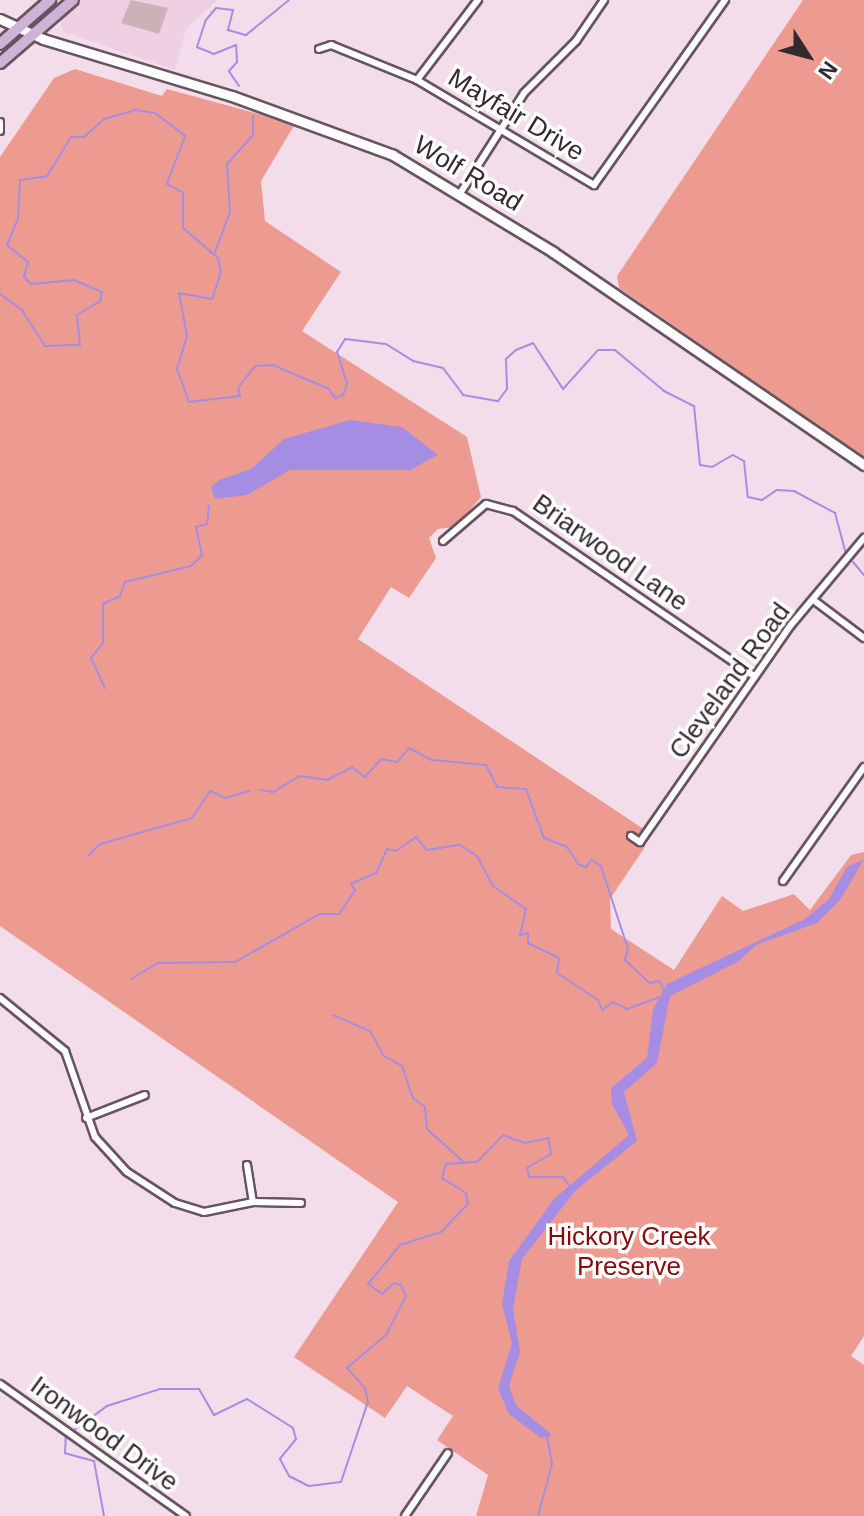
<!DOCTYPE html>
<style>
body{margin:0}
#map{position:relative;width:864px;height:1516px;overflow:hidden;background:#f4ddea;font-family:Helvetica,sans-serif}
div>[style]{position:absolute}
.built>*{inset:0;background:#eed0e2}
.green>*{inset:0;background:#ed9b90}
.water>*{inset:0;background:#a48de2}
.stream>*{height:2px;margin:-1px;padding:0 1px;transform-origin:1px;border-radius:1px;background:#a48de2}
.building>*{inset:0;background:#ccb1b6}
.roads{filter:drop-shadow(2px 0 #685460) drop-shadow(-2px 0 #685460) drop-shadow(0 2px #685460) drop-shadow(0 -2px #685460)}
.minor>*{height:6px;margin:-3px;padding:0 3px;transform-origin:3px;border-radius:3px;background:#fff}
.secondary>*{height:9px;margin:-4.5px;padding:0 4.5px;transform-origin:4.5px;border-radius:4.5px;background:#fff}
.primary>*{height:10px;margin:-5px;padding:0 5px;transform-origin:5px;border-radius:5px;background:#cfb3d7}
span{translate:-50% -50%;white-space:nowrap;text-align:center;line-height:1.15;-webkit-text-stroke:7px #fff;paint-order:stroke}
.street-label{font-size:26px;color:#332a30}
.park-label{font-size:26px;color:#850b0c}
.north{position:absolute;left:768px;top:16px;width:80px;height:80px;-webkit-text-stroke:6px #fff;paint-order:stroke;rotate:126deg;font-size:22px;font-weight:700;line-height:32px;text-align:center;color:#332a30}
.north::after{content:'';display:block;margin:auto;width:28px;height:36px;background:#332a30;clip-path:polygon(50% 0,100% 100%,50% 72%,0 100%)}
</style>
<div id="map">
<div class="built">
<div style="clip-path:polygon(79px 0,218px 0,186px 29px,175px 70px,64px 32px,60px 21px)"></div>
</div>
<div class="green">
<div style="clip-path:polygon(803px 0,864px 0,864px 457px,619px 288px,617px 276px)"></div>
<div style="clip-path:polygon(75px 69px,162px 96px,167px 89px,295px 124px,261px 181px,265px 221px,341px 272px,302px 331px,467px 437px,481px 497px,456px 527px,438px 529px,429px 538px,436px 558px,409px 598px,391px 587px,358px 639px,642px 828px,645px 847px,610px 899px,611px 929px,674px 970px,722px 896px,743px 911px,794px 894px,810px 910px,851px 855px,864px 852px,864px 1336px,851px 1356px,864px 1365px,864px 1516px,476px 1516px,488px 1475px,437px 1440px,453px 1416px,407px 1386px,385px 1418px,294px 1357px,398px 1202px,0 926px,0 157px,54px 78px)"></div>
</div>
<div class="water">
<div style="clip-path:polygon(350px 420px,402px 427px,438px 455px,410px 470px,290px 470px,247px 495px,215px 499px,211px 487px,219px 480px,251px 469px,284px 439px)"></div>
<div style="clip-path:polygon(864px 859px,840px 900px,817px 923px,756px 945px,739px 961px,670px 996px,657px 1063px,624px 1092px,637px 1141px,575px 1191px,522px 1259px,513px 1308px,520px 1352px,509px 1386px,516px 1405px,552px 1435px,541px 1438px,509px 1414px,498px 1389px,512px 1343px,502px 1304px,509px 1261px,554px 1199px,629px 1135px,612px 1104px,611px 1088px,647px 1058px,653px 1010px,667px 984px,805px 919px,829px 899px,847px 867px)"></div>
</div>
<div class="stream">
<div style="left:239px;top:86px;width:18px;rotate:-124deg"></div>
<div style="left:229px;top:71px;width:12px;rotate:-48deg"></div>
<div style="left:237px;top:62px;width:17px;rotate:-93deg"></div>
<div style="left:236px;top:45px;width:24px;rotate:158deg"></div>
<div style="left:214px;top:54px;width:18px;rotate:-158deg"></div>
<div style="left:197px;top:47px;width:28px;rotate:-72deg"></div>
<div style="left:206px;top:20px;width:16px;rotate:-50deg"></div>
<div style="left:216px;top:8px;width:17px;rotate:7deg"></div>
<div style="left:233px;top:10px;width:21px;rotate:104deg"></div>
<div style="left:228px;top:30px;width:19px;rotate:16deg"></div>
<div style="left:246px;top:35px;width:55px;rotate:-39.1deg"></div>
<div style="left:215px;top:252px;width:43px;rotate:-69.4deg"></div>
<div style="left:230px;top:212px;width:48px;rotate:-93.6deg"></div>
<div style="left:227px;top:164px;width:39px;rotate:-48deg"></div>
<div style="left:253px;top:135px;width:19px;rotate:-90deg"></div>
<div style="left:0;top:294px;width:27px;rotate:36deg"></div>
<div style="left:22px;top:310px;width:43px;rotate:57.4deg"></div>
<div style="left:45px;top:346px;width:35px;rotate:-2deg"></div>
<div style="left:80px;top:345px;width:30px;rotate:-96deg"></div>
<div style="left:77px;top:315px;width:27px;rotate:-31deg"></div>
<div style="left:100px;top:301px;width:9px;rotate:-77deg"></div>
<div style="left:102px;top:292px;width:30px;rotate:-157deg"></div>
<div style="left:74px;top:280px;width:43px;rotate:174.7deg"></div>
<div style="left:31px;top:284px;width:10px;rotate:-135deg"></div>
<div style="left:24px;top:277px;width:16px;rotate:-75deg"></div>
<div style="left:28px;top:262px;width:27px;rotate:-141deg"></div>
<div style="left:7px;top:245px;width:28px;rotate:-67deg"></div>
<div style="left:18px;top:219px;width:39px;rotate:-87deg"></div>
<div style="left:20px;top:180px;width:27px;rotate:-8deg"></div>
<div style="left:47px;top:176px;width:46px;rotate:-58.4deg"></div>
<div style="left:71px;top:137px;width:13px"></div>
<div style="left:84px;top:137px;width:27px;rotate:-42deg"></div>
<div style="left:104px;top:119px;width:32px;rotate:-16deg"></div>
<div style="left:135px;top:110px;width:20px;rotate:9deg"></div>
<div style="left:155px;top:113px;width:38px;rotate:37deg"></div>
<div style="left:185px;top:136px;width:51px;rotate:110.6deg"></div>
<div style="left:167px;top:184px;width:18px;rotate:29deg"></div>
<div style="left:183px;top:193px;width:35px;rotate:90deg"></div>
<div style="left:183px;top:228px;width:46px;rotate:40.6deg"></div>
<div style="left:218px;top:258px;width:14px;rotate:78deg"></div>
<div style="left:221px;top:272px;width:28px;rotate:108deg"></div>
<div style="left:212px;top:299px;width:34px;rotate:-170deg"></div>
<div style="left:179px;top:293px;width:44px;rotate:79.5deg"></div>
<div style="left:187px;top:336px;width:34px;rotate:107deg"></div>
<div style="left:177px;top:369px;width:35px;rotate:70deg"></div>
<div style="left:189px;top:402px;width:51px;rotate:-6.7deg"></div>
<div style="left:240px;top:396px;width:8px;rotate:-104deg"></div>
<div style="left:238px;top:388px;width:28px;rotate:-52deg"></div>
<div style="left:255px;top:366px;width:18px;rotate:-3deg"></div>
<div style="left:273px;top:365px;width:61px;rotate:23.2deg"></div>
<div style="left:329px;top:389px;width:11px;rotate:56deg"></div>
<div style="left:335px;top:398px;width:9px;rotate:-21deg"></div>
<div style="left:343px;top:395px;width:12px;rotate:-70deg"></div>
<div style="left:347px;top:384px;width:34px;rotate:-107deg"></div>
<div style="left:337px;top:352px;width:15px;rotate:-58deg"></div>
<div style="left:345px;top:339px;width:41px;rotate:7deg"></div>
<div style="left:386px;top:344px;width:32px;rotate:32deg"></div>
<div style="left:413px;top:361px;width:31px;rotate:13deg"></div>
<div style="left:443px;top:368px;width:34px;rotate:53deg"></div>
<div style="left:463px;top:395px;width:36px;rotate:10deg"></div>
<div style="left:498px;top:401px;width:15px;rotate:-53deg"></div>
<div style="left:507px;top:389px;width:30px;rotate:-92deg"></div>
<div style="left:506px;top:359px;width:13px;rotate:-42deg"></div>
<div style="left:516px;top:350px;width:18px;rotate:-22deg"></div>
<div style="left:533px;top:343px;width:55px;rotate:56.9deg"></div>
<div style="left:563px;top:389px;width:52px;rotate:-48.1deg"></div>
<div style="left:598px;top:350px;width:17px"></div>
<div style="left:615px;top:350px;width:64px;rotate:39.9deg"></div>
<div style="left:664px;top:391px;width:34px;rotate:27deg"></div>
<div style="left:694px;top:406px;width:59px;rotate:84.2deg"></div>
<div style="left:700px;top:465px;width:12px;rotate:9deg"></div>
<div style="left:712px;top:467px;width:24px;rotate:-30deg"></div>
<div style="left:733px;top:455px;width:13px;rotate:29deg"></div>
<div style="left:744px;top:461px;width:36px;rotate:84deg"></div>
<div style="left:748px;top:497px;width:14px;rotate:12deg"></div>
<div style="left:762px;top:500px;width:18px;rotate:-34deg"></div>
<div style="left:777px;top:490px;width:17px;rotate:3deg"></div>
<div style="left:794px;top:491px;width:47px;rotate:28.2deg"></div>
<div style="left:835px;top:513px;width:42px;rotate:75deg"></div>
<div style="left:853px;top:562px;width:17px;rotate:50deg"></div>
<div style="left:105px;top:688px;width:33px;rotate:-115deg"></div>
<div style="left:91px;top:658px;width:19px;rotate:-51deg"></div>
<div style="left:103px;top:643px;width:39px;rotate:-90deg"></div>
<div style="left:103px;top:604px;width:19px;rotate:-25deg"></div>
<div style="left:120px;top:596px;width:15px;rotate:-70deg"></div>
<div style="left:125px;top:582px;width:68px;rotate:-13.6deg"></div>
<div style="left:191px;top:566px;width:16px;rotate:-45deg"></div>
<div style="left:202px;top:555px;width:29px;rotate:-102deg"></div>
<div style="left:196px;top:527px;width:11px;rotate:-15deg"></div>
<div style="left:207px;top:524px;width:18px;rotate:-84deg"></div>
<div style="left:260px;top:790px;width:13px;rotate:9deg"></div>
<div style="left:273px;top:792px;width:31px;rotate:-31deg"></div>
<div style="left:300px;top:776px;width:27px;rotate:8deg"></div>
<div style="left:327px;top:780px;width:28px;rotate:-27deg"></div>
<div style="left:352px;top:767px;width:16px;rotate:38deg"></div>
<div style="left:365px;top:777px;width:24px;rotate:-48deg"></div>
<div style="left:381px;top:759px;width:16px;rotate:11deg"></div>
<div style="left:397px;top:762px;width:18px;rotate:-49deg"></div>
<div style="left:409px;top:748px;width:26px;rotate:28deg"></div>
<div style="left:432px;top:760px;width:54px;rotate:5.3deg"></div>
<div style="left:486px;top:765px;width:25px;rotate:63deg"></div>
<div style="left:497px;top:787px;width:29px;rotate:4deg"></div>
<div style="left:526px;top:789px;width:52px;rotate:69.8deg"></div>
<div style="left:544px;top:838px;width:25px;rotate:21deg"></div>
<div style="left:567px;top:847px;width:20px;rotate:57deg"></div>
<div style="left:578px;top:864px;width:9px;rotate:21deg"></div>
<div style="left:586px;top:867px;width:9px;rotate:-54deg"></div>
<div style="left:591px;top:860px;width:12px;rotate:31deg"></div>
<div style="left:601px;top:866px;width:87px;rotate:72deg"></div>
<div style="left:628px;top:949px;width:11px;rotate:105deg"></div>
<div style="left:625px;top:960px;width:34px;rotate:43deg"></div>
<div style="left:650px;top:983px;width:10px;rotate:-11deg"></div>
<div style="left:660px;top:981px;width:12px;rotate:70deg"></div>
<div style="left:88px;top:856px;width:17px;rotate:-45deg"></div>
<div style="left:100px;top:844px;width:96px;rotate:-15.8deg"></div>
<div style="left:192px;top:818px;width:32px;rotate:-56deg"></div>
<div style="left:210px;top:791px;width:17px;rotate:25deg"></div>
<div style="left:225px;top:798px;width:26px;rotate:-16deg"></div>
<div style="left:131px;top:979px;width:31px;rotate:-31deg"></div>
<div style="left:158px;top:963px;width:77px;rotate:-0.7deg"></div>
<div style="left:235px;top:962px;width:98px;rotate:-29.5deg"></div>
<div style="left:320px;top:914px;width:19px"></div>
<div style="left:339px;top:914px;width:29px;rotate:-56deg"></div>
<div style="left:355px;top:890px;width:7px;rotate:-124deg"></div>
<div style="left:351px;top:884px;width:27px;rotate:-24deg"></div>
<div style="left:376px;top:873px;width:26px;rotate:-65deg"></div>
<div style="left:387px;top:849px;width:9px;rotate:13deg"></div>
<div style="left:396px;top:851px;width:24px;rotate:-35deg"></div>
<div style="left:416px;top:837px;width:17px;rotate:50deg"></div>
<div style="left:427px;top:850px;width:33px;rotate:-9deg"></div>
<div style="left:460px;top:845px;width:20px;rotate:33deg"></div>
<div style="left:477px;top:856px;width:34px;rotate:62deg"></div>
<div style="left:493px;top:886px;width:40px;rotate:34.9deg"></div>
<div style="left:526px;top:909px;width:27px;rotate:103deg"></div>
<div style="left:520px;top:935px;width:8px;rotate:-14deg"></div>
<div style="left:528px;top:933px;width:10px;rotate:90deg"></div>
<div style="left:528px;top:943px;width:34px;rotate:26deg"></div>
<div style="left:559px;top:958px;width:15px;rotate:98deg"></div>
<div style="left:557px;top:973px;width:49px;rotate:33.4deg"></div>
<div style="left:598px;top:1000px;width:11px;rotate:68deg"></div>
<div style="left:602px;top:1010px;width:14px;rotate:-36deg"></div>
<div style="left:613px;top:1002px;width:16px;rotate:27deg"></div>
<div style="left:627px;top:1009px;width:35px;rotate:-20deg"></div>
<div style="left:333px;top:1015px;width:40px;rotate:23.4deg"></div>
<div style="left:370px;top:1031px;width:29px;rotate:61deg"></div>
<div style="left:384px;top:1056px;width:21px;rotate:29deg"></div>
<div style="left:402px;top:1066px;width:34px;rotate:71deg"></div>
<div style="left:413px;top:1098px;width:15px;rotate:37deg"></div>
<div style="left:425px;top:1107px;width:22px;rotate:85deg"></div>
<div style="left:427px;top:1129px;width:51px;rotate:41.8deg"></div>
<div style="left:104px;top:1516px;width:56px;rotate:-100.3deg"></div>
<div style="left:94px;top:1461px;width:30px;rotate:-165deg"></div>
<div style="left:65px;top:1453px;width:17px;rotate:-87deg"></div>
<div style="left:66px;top:1436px;width:51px;rotate:-36.2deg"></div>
<div style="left:107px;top:1406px;width:56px;rotate:-17.8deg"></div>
<div style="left:160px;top:1389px;width:39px"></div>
<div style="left:199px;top:1389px;width:30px;rotate:60deg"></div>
<div style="left:214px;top:1415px;width:37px;rotate:-26deg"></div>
<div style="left:247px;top:1399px;width:54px;rotate:32.2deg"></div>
<div style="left:293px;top:1428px;width:11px;rotate:75deg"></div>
<div style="left:296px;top:1439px;width:26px;rotate:129deg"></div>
<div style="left:280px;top:1459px;width:19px;rotate:62deg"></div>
<div style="left:289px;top:1476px;width:22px;rotate:27deg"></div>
<div style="left:309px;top:1486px;width:32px;rotate:-7deg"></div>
<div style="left:341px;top:1482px;width:84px;rotate:-71.4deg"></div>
<div style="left:368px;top:1402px;width:14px;rotate:-102deg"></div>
<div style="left:365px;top:1388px;width:27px;rotate:-132deg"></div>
<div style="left:347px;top:1368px;width:51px;rotate:-40.2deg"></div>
<div style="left:386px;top:1335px;width:44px;rotate:-62.9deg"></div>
<div style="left:406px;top:1296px;width:12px;rotate:-114deg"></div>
<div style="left:401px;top:1285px;width:7px;rotate:-164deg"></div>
<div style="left:394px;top:1283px;width:16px;rotate:137deg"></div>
<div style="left:382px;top:1294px;width:17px;rotate:-144deg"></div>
<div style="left:368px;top:1284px;width:50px;rotate:-50.6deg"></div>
<div style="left:400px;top:1245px;width:43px;rotate:-17.6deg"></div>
<div style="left:441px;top:1232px;width:39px;rotate:-46deg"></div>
<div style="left:468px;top:1204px;width:11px;rotate:-100deg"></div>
<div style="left:466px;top:1193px;width:28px;rotate:-148deg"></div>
<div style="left:442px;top:1178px;width:15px;rotate:-74deg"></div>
<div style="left:446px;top:1164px;width:31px;rotate:-4deg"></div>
<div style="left:477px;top:1162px;width:37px;rotate:-46deg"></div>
<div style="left:503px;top:1135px;width:23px;rotate:20deg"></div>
<div style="left:525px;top:1143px;width:24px;rotate:-12deg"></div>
<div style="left:548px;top:1138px;width:16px;rotate:79deg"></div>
<div style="left:551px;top:1154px;width:28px;rotate:150deg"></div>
<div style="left:527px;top:1168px;width:9px;rotate:77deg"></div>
<div style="left:529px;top:1177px;width:34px"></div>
<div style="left:563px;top:1177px;width:12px;rotate:55deg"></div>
<div style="left:538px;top:1516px;width:54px;rotate:-74.9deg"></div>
<div style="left:552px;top:1464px;width:28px;rotate:-100deg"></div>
</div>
<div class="building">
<div style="clip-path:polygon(131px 0,168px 8px,159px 34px,121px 23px)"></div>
</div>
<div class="roads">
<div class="minor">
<div style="left:319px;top:49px;width:13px;rotate:-18deg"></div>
<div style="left:331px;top:45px;width:93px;rotate:22.1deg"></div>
<div style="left:417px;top:80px;width:206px;rotate:30.7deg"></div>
<div style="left:594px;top:185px;width:227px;rotate:-54.7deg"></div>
<div style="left:417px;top:80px;width:101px;rotate:-52.7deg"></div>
<div style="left:0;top:122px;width:9px;rotate:90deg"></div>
<div style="left:461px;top:192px;width:117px;rotate:-57.5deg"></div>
<div style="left:524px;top:93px;width:74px;rotate:-45deg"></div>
<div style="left:576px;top:41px;width:50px;rotate:-55.7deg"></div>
<div style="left:443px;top:541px;width:57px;rotate:-40.7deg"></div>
<div style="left:486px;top:504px;width:28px;rotate:15deg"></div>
<div style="left:513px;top:511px;width:293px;rotate:34.4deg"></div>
<div style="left:816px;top:602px;width:60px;rotate:36.9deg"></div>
<div style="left:631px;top:836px;width:11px;rotate:34deg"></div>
<div style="left:640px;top:842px;width:264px;rotate:-55.2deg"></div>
<div style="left:791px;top:625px;width:114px;rotate:-50deg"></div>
<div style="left:783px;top:881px;width:140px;rotate:-54.6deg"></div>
<div style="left:0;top:998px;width:84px;rotate:39.2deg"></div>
<div style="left:65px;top:1051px;width:91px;rotate:70.8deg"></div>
<div style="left:95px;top:1137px;width:47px;rotate:47.6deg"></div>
<div style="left:127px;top:1172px;width:57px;rotate:32.9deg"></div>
<div style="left:175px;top:1203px;width:30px;rotate:17deg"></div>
<div style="left:204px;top:1212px;width:50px;rotate:-11.5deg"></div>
<div style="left:253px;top:1202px;width:48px;rotate:1.2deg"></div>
<div style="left:86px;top:1118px;width:63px;rotate:-21.3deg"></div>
<div style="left:247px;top:1165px;width:37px;rotate:81deg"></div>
<div style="left:0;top:1384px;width:228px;rotate:35.4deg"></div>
<div style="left:405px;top:1516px;width:76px;rotate:-55.7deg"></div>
</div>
<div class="secondary">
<div style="left:0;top:19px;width:47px;rotate:24.9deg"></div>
<div style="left:43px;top:39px;width:197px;rotate:16.8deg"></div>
<div style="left:232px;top:96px;width:171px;rotate:20.1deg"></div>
<div style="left:393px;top:155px;width:187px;rotate:31.2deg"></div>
<div style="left:553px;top:252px;width:377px;rotate:34.4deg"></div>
</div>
<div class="primary">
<div style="left:0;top:44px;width:67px;rotate:-41.3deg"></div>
<div style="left:0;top:63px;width:96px;rotate:-40.8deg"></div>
</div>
</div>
<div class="street-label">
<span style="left:516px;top:115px;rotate:31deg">Mayfair Drive</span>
<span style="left:468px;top:174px;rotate:31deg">Wolf Road</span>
<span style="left:610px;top:553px;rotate:35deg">Briarwood Lane</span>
<span style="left:730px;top:681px;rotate:-54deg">Cleveland Road</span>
<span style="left:104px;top:1434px;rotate:36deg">Ironwood Drive</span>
</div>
<div class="park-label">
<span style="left:629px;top:1252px">Hickory Creek<br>Preserve</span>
</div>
<div class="north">N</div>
</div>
